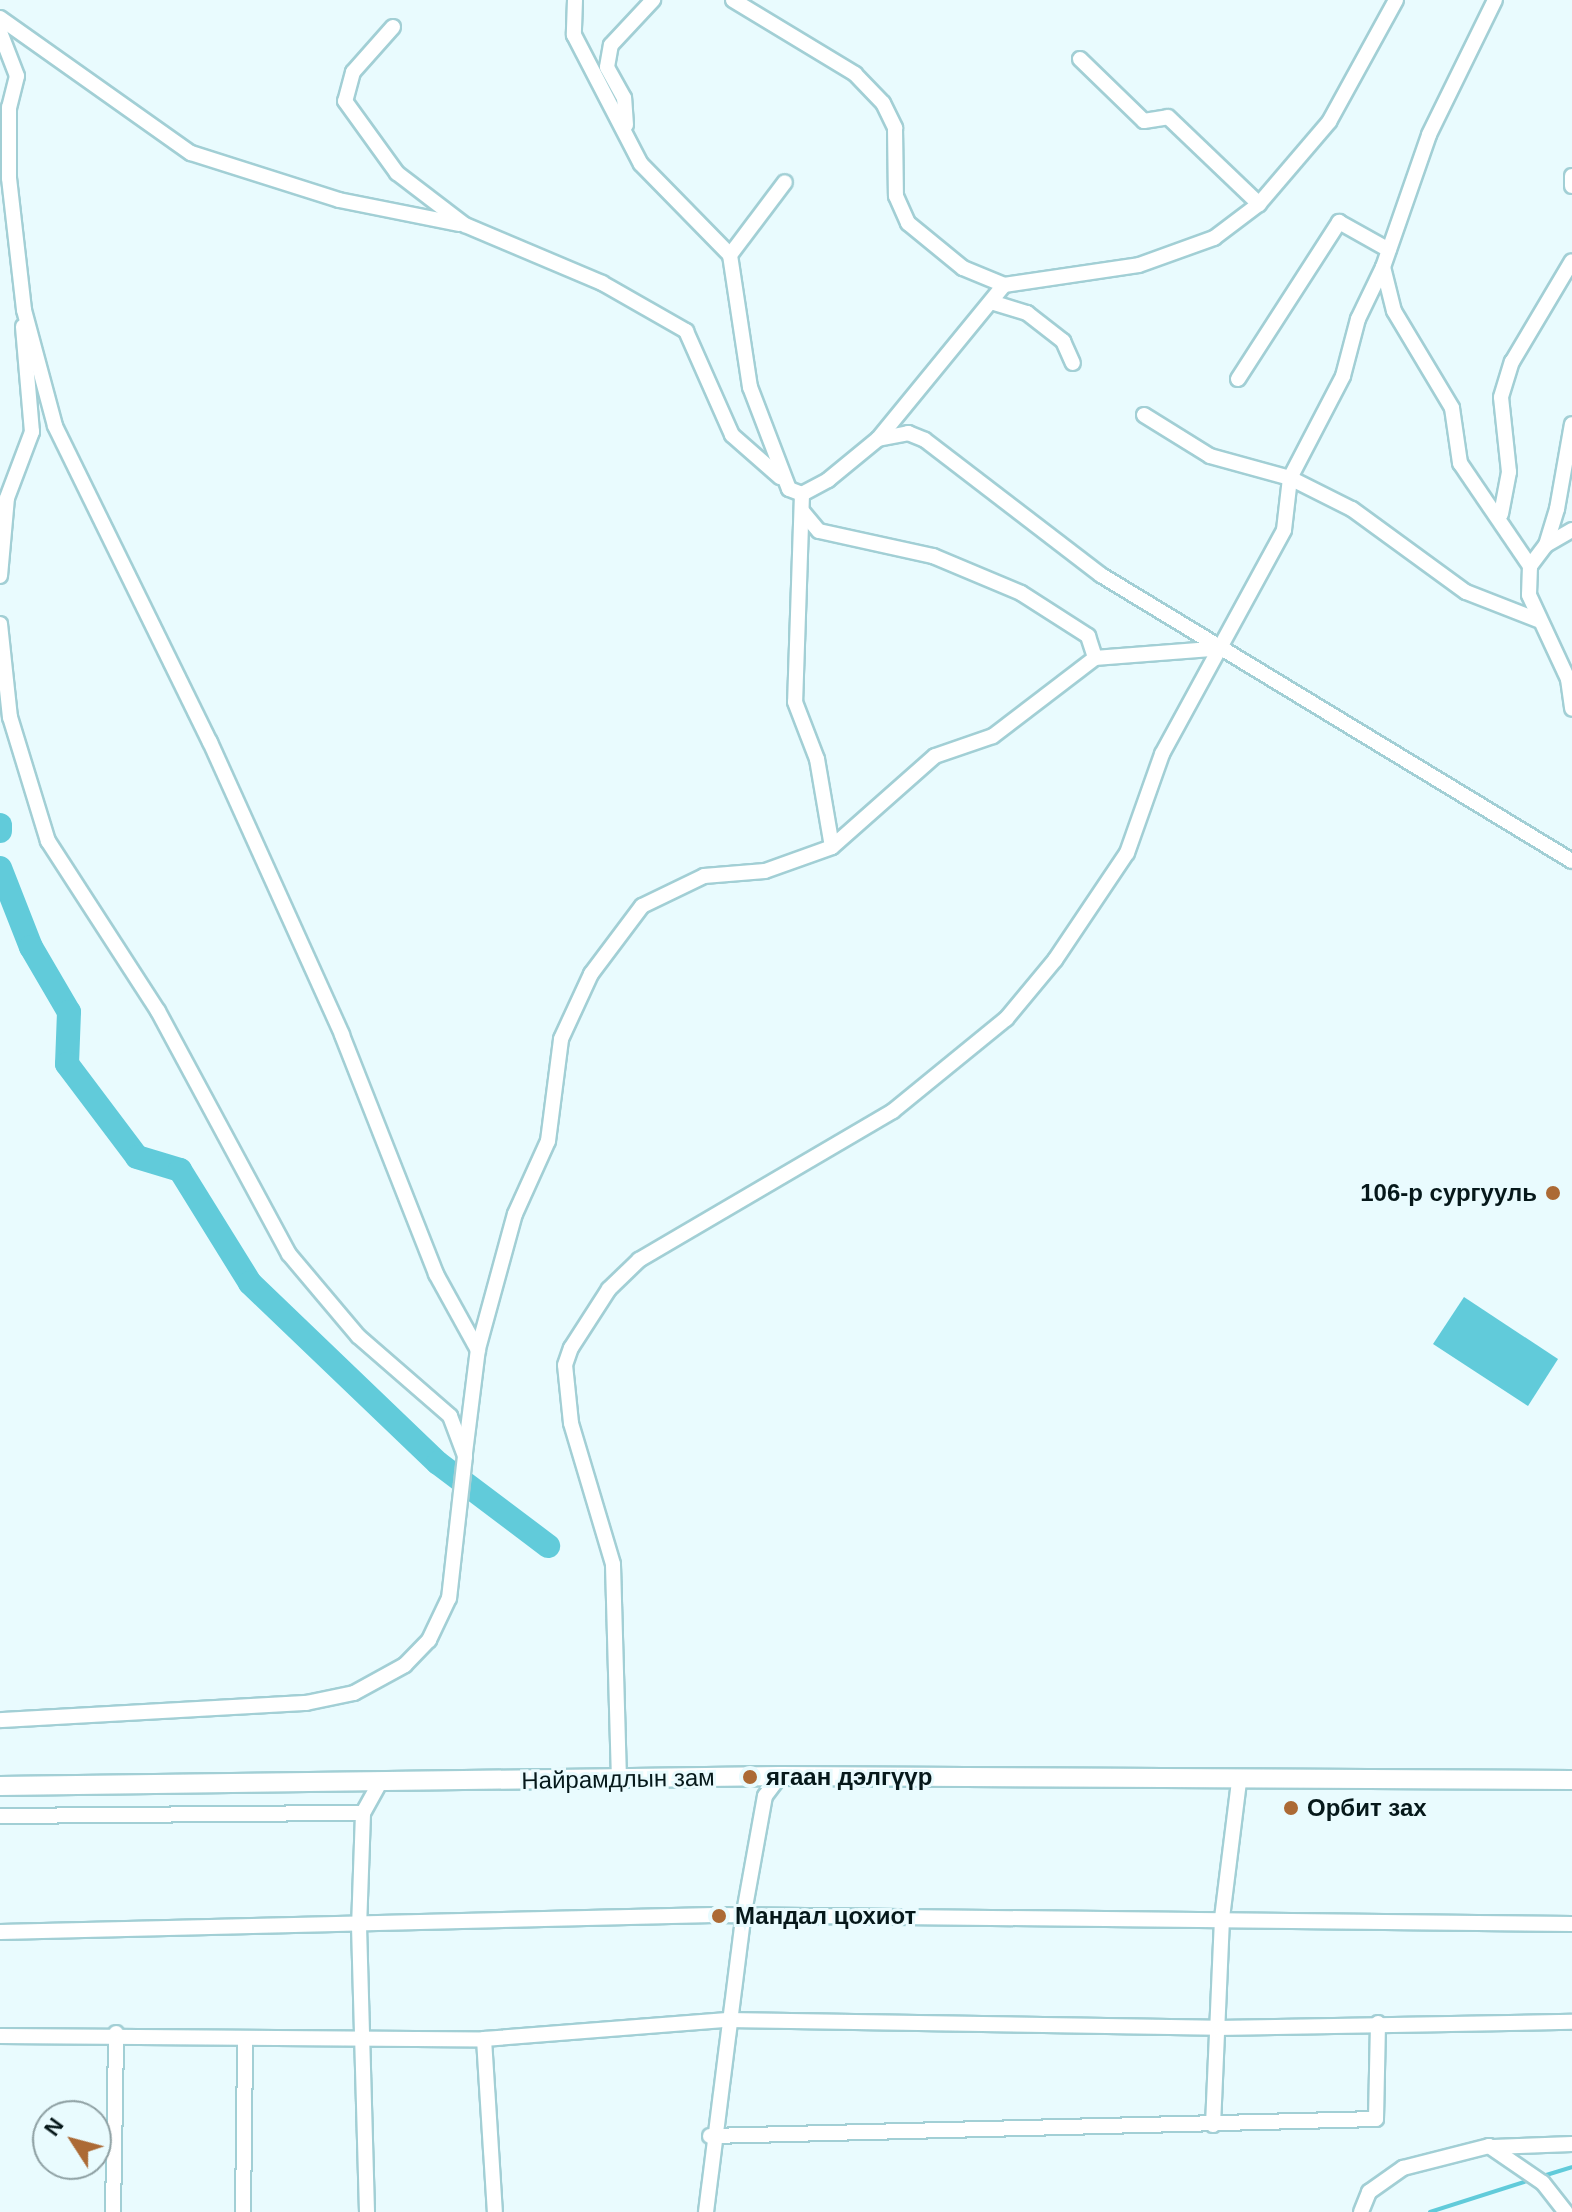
<!DOCTYPE html>
<meta charset="utf-8">
<style>
body{margin:0}
#map{position:relative;width:1572px;height:2212px;overflow:hidden;background:#e9fbfe;font-family:Arial,sans-serif}
div>[style]{position:absolute}
.water>*{inset:0;background:#61cbda}
.stream>*{height:4px;margin:-2px;padding:0 2px;transform-origin:2px;border-radius:2px;background:#61cbda}
.river>*{height:24px;margin:-12px;padding:0 12px;transform-origin:12px;border-radius:12px;background:#61cbda}
.roads{filter:drop-shadow(2px 0 #a2cfd5) drop-shadow(-2px 0 #a2cfd5) drop-shadow(0 2px #a2cfd5) drop-shadow(0 -2px #a2cfd5)}
.street>*{height:14px;margin:-7px;padding:0 7px;transform-origin:7px;border-radius:7px;background:#fff}
.secondary>*{height:18px;margin:-9px;padding:0 9px;transform-origin:9px;border-radius:9px;background:#fff}
.dots>*{width:22px;height:22px;translate:-50% -50%;box-sizing:border-box;border:4px solid #e9fbfe;border-radius:50%}
span{translate:-50% -50%;white-space:nowrap;text-align:center;line-height:1.15;-webkit-text-stroke:6px #e9fbfe;paint-order:stroke}
.poi-label{font-size:24px;color:#06181a;font-weight:700}
.right{translate:-100% -50%;text-align:right}
.left{translate:0 -50%;text-align:left}
.street-label{font-size:24px;color:#06181a}
.north{position:absolute;left:32px;top:2100px;width:80px;height:80px;box-sizing:border-box;background:#e9fbfe;border:2px solid #8ea0a3;border-radius:50%;rotate:306deg;font-size:22px;font-weight:700;line-height:32px;text-align:center;color:#06181a}
.north::after{content:'';display:block;margin:auto;width:28px;height:36px;background:#ac6a35;clip-path:polygon(50% 0,100% 100%,50% 72%,0 100%)}
</style>
<div id="map">
<div class="water">
<div style="clip-path:polygon(1464px 1297px,1558px 1359px,1528px 1406px,1433px 1344px)"></div>
</div>
<div class="stream">
<div style="left:1543px;top:2176px;width:30px;rotate:-17deg"></div>
<div style="left:1430px;top:2212px;width:105px;rotate:-17.7deg"></div>
</div>
<div class="river">
<div style="left:0;top:825px;width:6px;rotate:90deg"></div>
<div style="left:0;top:868px;width:85px;rotate:68.6deg"></div>
<div style="left:31px;top:947px;width:75px;rotate:59.7deg"></div>
<div style="left:69px;top:1012px;width:52px;rotate:92.2deg"></div>
<div style="left:67px;top:1064px;width:116px;rotate:53deg"></div>
<div style="left:137px;top:1157px;width:45px;rotate:16.8deg"></div>
<div style="left:180px;top:1170px;width:133px;rotate:58.2deg"></div>
<div style="left:250px;top:1283px;width:260px;rotate:43.8deg"></div>
<div style="left:438px;top:1463px;width:138px;rotate:37deg"></div>
</div>
<div class="roads">
<div class="street">
<div style="left:575px;top:0;width:35px;rotate:92deg"></div>
<div style="left:574px;top:35px;width:145px;rotate:62.6deg"></div>
<div style="left:641px;top:164px;width:127px;rotate:45.6deg"></div>
<div style="left:730px;top:255px;width:134px;rotate:81.4deg"></div>
<div style="left:750px;top:387px;width:109px;rotate:69.1deg"></div>
<div style="left:789px;top:489px;width:14px;rotate:21deg"></div>
<div style="left:802px;top:494px;width:30px;rotate:-28deg"></div>
<div style="left:828px;top:480px;width:65px;rotate:-39.4deg"></div>
<div style="left:878px;top:439px;width:199px;rotate:-50.7deg"></div>
<div style="left:733px;top:0;width:143px;rotate:31.2deg"></div>
<div style="left:855px;top:74px;width:40px;rotate:46deg"></div>
<div style="left:883px;top:103px;width:28px;rotate:64deg"></div>
<div style="left:895px;top:128px;width:68px;rotate:89.2deg"></div>
<div style="left:896px;top:196px;width:30px;rotate:66deg"></div>
<div style="left:908px;top:223px;width:71px;rotate:39.3deg"></div>
<div style="left:963px;top:268px;width:44px;rotate:22.5deg"></div>
<div style="left:1004px;top:285px;width:136px;rotate:-8.4deg"></div>
<div style="left:1139px;top:265px;width:80px;rotate:-19.8deg"></div>
<div style="left:1214px;top:238px;width:56px;rotate:-37.1deg"></div>
<div style="left:1259px;top:204px;width:108px;rotate:-49.5deg"></div>
<div style="left:1329px;top:122px;width:139px;rotate:-61.2deg"></div>
<div style="left:1495px;top:0;width:150px;rotate:116.1deg"></div>
<div style="left:1429px;top:135px;width:140px;rotate:109.2deg"></div>
<div style="left:1383px;top:267px;width:45px;rotate:76deg"></div>
<div style="left:1394px;top:311px;width:113px;rotate:59.1deg"></div>
<div style="left:1452px;top:408px;width:56px;rotate:81.7deg"></div>
<div style="left:1460px;top:463px;width:125px;rotate:55.8deg"></div>
<div style="left:1530px;top:566px;width:29px;rotate:92deg"></div>
<div style="left:1529px;top:595px;width:93px;rotate:65.1deg"></div>
<div style="left:1568px;top:679px;width:30px;rotate:82deg"></div>
<div style="left:0;top:18px;width:234px;rotate:35.3deg"></div>
<div style="left:191px;top:153px;width:155px;rotate:17.6deg"></div>
<div style="left:339px;top:200px;width:122px;rotate:11.3deg"></div>
<div style="left:393px;top:27px;width:60px;rotate:131.6deg"></div>
<div style="left:353px;top:72px;width:30px;rotate:105deg"></div>
<div style="left:345px;top:101px;width:89px;rotate:54.2deg"></div>
<div style="left:397px;top:173px;width:86px;rotate:37.4deg"></div>
<div style="left:465px;top:225px;width:149px;rotate:22.9deg"></div>
<div style="left:602px;top:283px;width:97px;rotate:29.7deg"></div>
<div style="left:686px;top:331px;width:114px;rotate:66.1deg"></div>
<div style="left:732px;top:435px;width:64px;rotate:41.2deg"></div>
<div style="left:0;top:32px;width:47px;rotate:68.9deg"></div>
<div style="left:17px;top:76px;width:32px;rotate:104deg"></div>
<div style="left:9px;top:107px;width:71px;rotate:90deg"></div>
<div style="left:9px;top:178px;width:133px;rotate:83.5deg"></div>
<div style="left:24px;top:310px;width:120px;rotate:75deg"></div>
<div style="left:55px;top:426px;width:352px;rotate:63.9deg"></div>
<div style="left:210px;top:742px;width:321px;rotate:65.7deg"></div>
<div style="left:342px;top:1035px;width:257px;rotate:68.5deg"></div>
<div style="left:436px;top:1274px;width:87px;rotate:61.1deg"></div>
<div style="left:1080px;top:59px;width:89px;rotate:44.1deg"></div>
<div style="left:1144px;top:121px;width:24px;rotate:-9deg"></div>
<div style="left:1168px;top:117px;width:126px;rotate:43.7deg"></div>
<div style="left:626px;top:125px;width:27px;rotate:-94deg"></div>
<div style="left:624px;top:98px;width:35px;rotate:-119deg"></div>
<div style="left:607px;top:67px;width:22px;rotate:-80deg"></div>
<div style="left:611px;top:45px;width:62px;rotate:-47deg"></div>
<div style="left:1572px;top:176px;width:10px;rotate:90deg"></div>
<div style="left:730px;top:255px;width:91px;rotate:-53deg"></div>
<div style="left:991px;top:302px;width:38px;rotate:17deg"></div>
<div style="left:1027px;top:313px;width:46px;rotate:37.9deg"></div>
<div style="left:1063px;top:341px;width:24px;rotate:66deg"></div>
<div style="left:1238px;top:379px;width:187px;rotate:-57.2deg"></div>
<div style="left:1339px;top:222px;width:57px;rotate:29.2deg"></div>
<div style="left:1144px;top:415px;width:78px;rotate:31.8deg"></div>
<div style="left:1210px;top:456px;width:83px;rotate:15.4deg"></div>
<div style="left:1290px;top:478px;width:69px;rotate:26.6deg"></div>
<div style="left:1352px;top:509px;width:141px;rotate:36.1deg"></div>
<div style="left:1466px;top:592px;width:77px;rotate:21.3deg"></div>
<div style="left:878px;top:439px;width:31px;rotate:-11deg"></div>
<div style="left:908px;top:433px;width:18px;rotate:22deg"></div>
<div style="left:925px;top:440px;width:222px;rotate:37.5deg"></div>
<div style="left:1101px;top:575px;width:551px;rotate:31.27deg"></div>
<div style="left:802px;top:494px;width:208px;rotate:91.9deg"></div>
<div style="left:795px;top:702px;width:61px;rotate:68.9deg"></div>
<div style="left:817px;top:759px;width:89px;rotate:80.3deg"></div>
<div style="left:802px;top:511px;width:26px;rotate:50deg"></div>
<div style="left:819px;top:531px;width:117px;rotate:12.4deg"></div>
<div style="left:933px;top:556px;width:95px;rotate:22.8deg"></div>
<div style="left:1021px;top:593px;width:80px;rotate:32.7deg"></div>
<div style="left:1088px;top:636px;width:23px;rotate:72deg"></div>
<div style="left:1501px;top:514px;width:43px;rotate:-79.2deg"></div>
<div style="left:1509px;top:472px;width:75px;rotate:-96.1deg"></div>
<div style="left:1501px;top:397px;width:37px;rotate:-73deg"></div>
<div style="left:1512px;top:362px;width:117px;rotate:-59.3deg"></div>
<div style="left:1546px;top:545px;width:30px;rotate:-30deg"></div>
<div style="left:1530px;top:566px;width:26px;rotate:-53deg"></div>
<div style="left:1546px;top:545px;width:38px;rotate:-73deg"></div>
<div style="left:1557px;top:509px;width:86px;rotate:-80deg"></div>
<div style="left:0;top:576px;width:78px;rotate:-84.9deg"></div>
<div style="left:7px;top:498px;width:71px;rotate:-69.3deg"></div>
<div style="left:32px;top:432px;width:106px;rotate:-94.9deg"></div>
<div style="left:0;top:624px;width:94px;rotate:83.9deg"></div>
<div style="left:10px;top:717px;width:130px;rotate:73deg"></div>
<div style="left:48px;top:841px;width:202px;rotate:57.1deg"></div>
<div style="left:158px;top:1011px;width:276px;rotate:61.7deg"></div>
<div style="left:289px;top:1254px;width:107px;rotate:49.9deg"></div>
<div style="left:358px;top:1336px;width:122px;rotate:41deg"></div>
<div style="left:450px;top:1416px;width:43px;rotate:69.4deg"></div>
<div style="left:465px;top:1456px;width:143px;rotate:96.4deg"></div>
<div style="left:449px;top:1598px;width:47px;rotate:115.5deg"></div>
<div style="left:429px;top:1640px;width:35px;rotate:134deg"></div>
<div style="left:405px;top:1665px;width:58px;rotate:151.2deg"></div>
<div style="left:354px;top:1693px;width:49px;rotate:168.2deg"></div>
<div style="left:306px;top:1703px;width:306px;rotate:176.8deg"></div>
<div style="left:465px;top:1453px;width:105px;rotate:-82.9deg"></div>
<div style="left:478px;top:1349px;width:140px;rotate:-74.7deg"></div>
<div style="left:515px;top:1214px;width:80px;rotate:-65.7deg"></div>
<div style="left:548px;top:1141px;width:103px;rotate:-82.7deg"></div>
<div style="left:561px;top:1039px;width:72px;rotate:-65.2deg"></div>
<div style="left:591px;top:974px;width:85px;rotate:-53.1deg"></div>
<div style="left:642px;top:906px;width:69px;rotate:-25.8deg"></div>
<div style="left:704px;top:876px;width:61px;rotate:-4.7deg"></div>
<div style="left:765px;top:871px;width:71px;rotate:-19.7deg"></div>
<div style="left:832px;top:847px;width:137px;rotate:-41.5deg"></div>
<div style="left:935px;top:756px;width:61px;rotate:-19deg"></div>
<div style="left:993px;top:736px;width:128px;rotate:-37.4deg"></div>
<div style="left:1095px;top:658px;width:129px;rotate:-4.4deg"></div>
<div style="left:619px;top:1780px;width:216px;rotate:-91.6deg"></div>
<div style="left:613px;top:1564px;width:147px;rotate:-106.6deg"></div>
<div style="left:571px;top:1423px;width:58px;rotate:-95.9deg"></div>
<div style="left:565px;top:1365px;width:18px;rotate:-71deg"></div>
<div style="left:571px;top:1348px;width:70px;rotate:-57.2deg"></div>
<div style="left:609px;top:1289px;width:42px;rotate:-44deg"></div>
<div style="left:639px;top:1260px;width:294px;rotate:-30.4deg"></div>
<div style="left:893px;top:1111px;width:146px;rotate:-39.2deg"></div>
<div style="left:1006px;top:1019px;width:77px;rotate:-50.3deg"></div>
<div style="left:1055px;top:960px;width:129px;rotate:-56.1deg"></div>
<div style="left:1127px;top:853px;width:105px;rotate:-70.5deg"></div>
<div style="left:1162px;top:754px;width:255px;rotate:-61.4deg"></div>
<div style="left:1284px;top:530px;width:52px;rotate:-83.4deg"></div>
<div style="left:1290px;top:478px;width:115px;rotate:-62.5deg"></div>
<div style="left:1343px;top:376px;width:59px;rotate:-75.3deg"></div>
<div style="left:1358px;top:319px;width:58px;rotate:-64.3deg"></div>
<div style="left:0;top:1816px;width:363px;rotate:-0.5deg"></div>
<div style="left:0;top:1932px;width:714px;rotate:-1.36deg"></div>
<div style="left:714px;top:1915px;width:858px;rotate:0.6deg"></div>
<div style="left:0;top:2036px;width:484px;rotate:0.4deg"></div>
<div style="left:484px;top:2039px;width:244px;rotate:-4.5deg"></div>
<div style="left:727px;top:2020px;width:490px;rotate:0.9deg"></div>
<div style="left:1217px;top:2028px;width:355px;rotate:-1deg"></div>
<div style="left:484px;top:2039px;width:173px;rotate:86.4deg"></div>
<div style="left:1213px;top:2125px;width:207px;rotate:-87.5deg"></div>
<div style="left:1222px;top:1918px;width:138px;rotate:-82.9deg"></div>
<div style="left:710px;top:2136px;width:666px;rotate:-1.46deg"></div>
<div style="left:1376px;top:2119px;width:96px;rotate:-88.8deg"></div>
<div style="left:1493px;top:2147px;width:79px;rotate:-2.2deg"></div>
<div style="left:113px;top:2212px;width:179px;rotate:-89deg"></div>
<div style="left:243px;top:2212px;width:171px;rotate:-89.3deg"></div>
<div style="left:367px;top:2212px;width:284px;rotate:-91.6deg"></div>
<div style="left:359px;top:1928px;width:115px;rotate:-88deg"></div>
<div style="left:363px;top:1813px;width:38px;rotate:-61deg"></div>
<div style="left:706px;top:2212px;width:296px;rotate:-82.8deg"></div>
<div style="left:743px;top:1918px;width:124px;rotate:-79.8deg"></div>
<div style="left:765px;top:1796px;width:25px;rotate:-53deg"></div>
<div style="left:1361px;top:2212px;width:22px;rotate:-68deg"></div>
<div style="left:1369px;top:2192px;width:42px;rotate:-35.2deg"></div>
<div style="left:1403px;top:2168px;width:89px;rotate:-14.3deg"></div>
<div style="left:1489px;top:2146px;width:65px;rotate:34.4deg"></div>
<div style="left:1543px;top:2183px;width:37px;rotate:52deg"></div>
</div>
<div class="secondary">
<div style="left:0;top:1786px;width:780px;rotate:-0.73deg"></div>
<div style="left:780px;top:1776px;width:792px;rotate:0.29deg"></div>
</div>
</div>
<div class="dots">
<div style="left:1553px;top:1193px;background:#ac6a35"></div>
<div style="left:750px;top:1777px;background:#ac6a35"></div>
<div style="left:1291px;top:1808px;background:#ac6a35"></div>
<div style="left:719px;top:1916px;background:#ac6a35"></div>
</div>
<div class="poi-label">
<span class="right" style="left:1537px;top:1193px">106-р сургууль</span>
<span class="left" style="left:766px;top:1777px">ягаан дэлгүүр</span>
<span class="left" style="left:1307px;top:1808px">Орбит зах</span>
<span class="left" style="left:735px;top:1916px">Мандал цохиот</span>
</div>
<div class="street-label">
<span style="left:618px;top:1779px;rotate:-1deg">Найрамдлын зам</span>
</div>
<div class="north">N</div>
</div>
